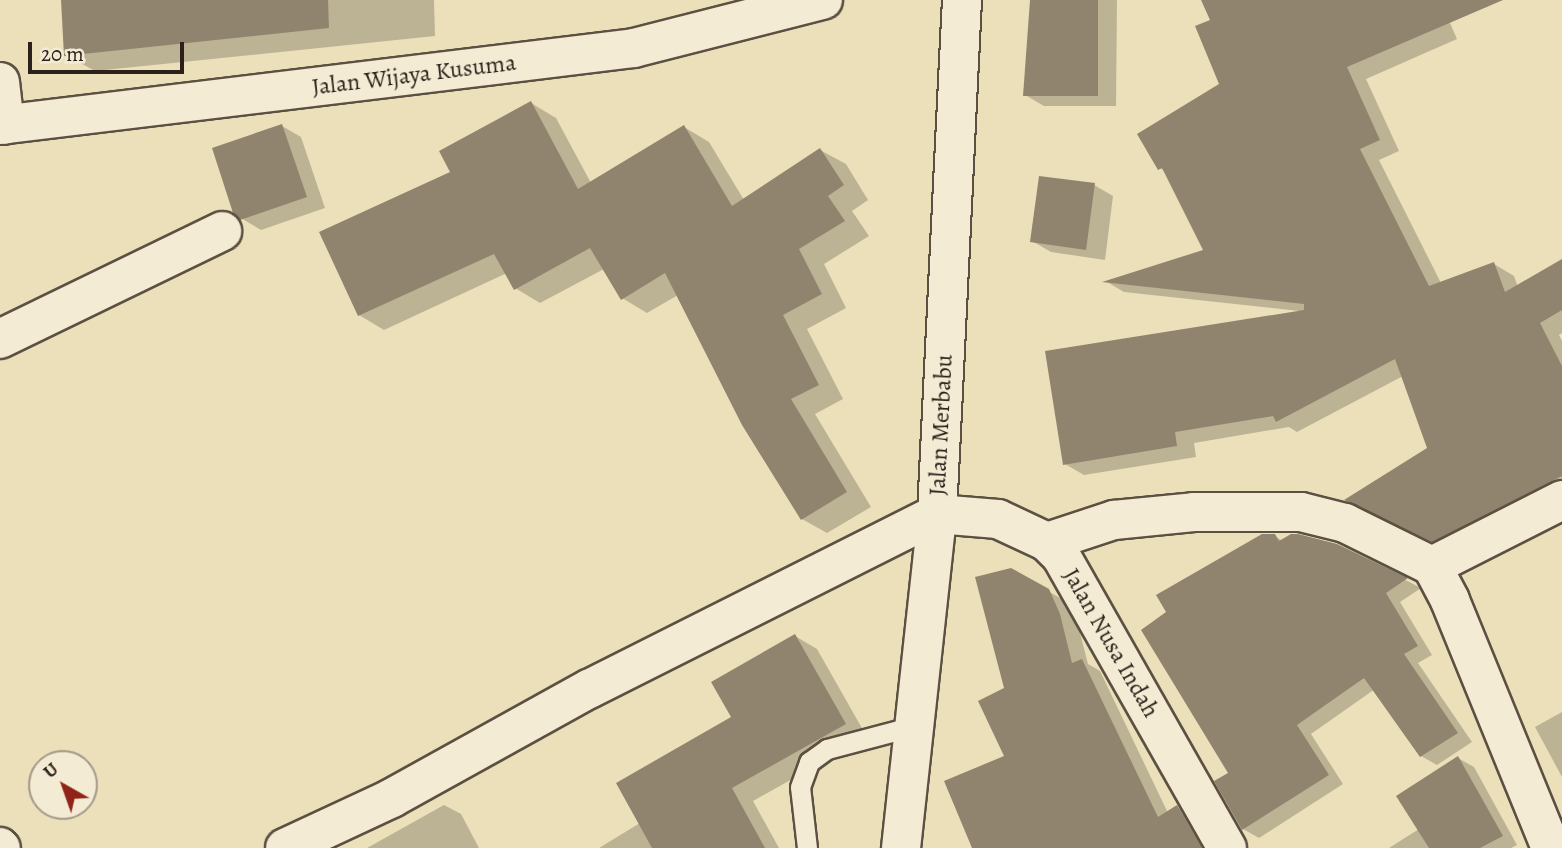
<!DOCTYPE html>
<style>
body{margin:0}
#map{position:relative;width:1562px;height:848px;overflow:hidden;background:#ece0bb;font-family:Alegreya,serif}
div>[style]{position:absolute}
.shadow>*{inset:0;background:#0003}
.building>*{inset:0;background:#90846e}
.roads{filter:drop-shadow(2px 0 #5c5042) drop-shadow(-2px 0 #5c5042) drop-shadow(0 2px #5c5042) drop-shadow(0 -2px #5c5042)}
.service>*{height:19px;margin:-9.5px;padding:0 9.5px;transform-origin:9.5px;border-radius:9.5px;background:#f3ebd3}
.minor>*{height:38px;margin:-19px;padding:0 19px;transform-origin:19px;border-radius:19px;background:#f3ebd3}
.tertiary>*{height:38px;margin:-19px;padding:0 19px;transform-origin:19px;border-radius:19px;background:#f3ebd3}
.secondary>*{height:38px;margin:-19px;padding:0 19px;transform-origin:19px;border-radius:19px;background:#f3ebd3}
span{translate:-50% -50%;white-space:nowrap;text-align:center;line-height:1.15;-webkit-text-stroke:6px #f3ebd3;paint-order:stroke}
.street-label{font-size:24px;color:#2c201a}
.north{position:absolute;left:28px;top:750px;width:70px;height:70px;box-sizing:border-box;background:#f3ebd3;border:2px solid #a39a89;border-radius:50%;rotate:320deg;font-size:19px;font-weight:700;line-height:28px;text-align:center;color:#2c201a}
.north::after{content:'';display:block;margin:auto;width:24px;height:32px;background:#8f2418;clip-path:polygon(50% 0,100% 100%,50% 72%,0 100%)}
.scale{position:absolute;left:28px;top:42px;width:156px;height:32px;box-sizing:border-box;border:4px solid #2c201a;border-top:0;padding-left:9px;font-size:21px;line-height:24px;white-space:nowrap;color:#2c201a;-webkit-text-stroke:5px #f3ebd3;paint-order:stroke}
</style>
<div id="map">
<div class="shadow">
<div style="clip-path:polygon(63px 0,434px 0,435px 36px,95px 71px,66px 55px)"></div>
<div style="clip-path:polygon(1032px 0,1117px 0,1116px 106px,1044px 106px,1025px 95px)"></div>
<div style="clip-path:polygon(1203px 0,1440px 0,1457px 39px,1366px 79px,1399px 151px,1379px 160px,1441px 283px,1494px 264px,1514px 276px,1518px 287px,1562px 261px,1562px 333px,1559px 335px,1562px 341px,1562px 497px,1453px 552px,1348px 500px,1429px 448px,1403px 376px,1297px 432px,1289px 427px,1194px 443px,1196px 457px,1084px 475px,1065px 464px,1299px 311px,1124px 292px,1107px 282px,1205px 251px,1166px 172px,1160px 168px,1222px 85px,1212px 21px)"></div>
<div style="clip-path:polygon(531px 103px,556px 118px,591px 183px,684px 127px,709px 142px,744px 200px,820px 150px,846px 164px,868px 200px,852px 211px,869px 236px,824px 264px,846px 308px,807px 329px,843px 399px,815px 414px,871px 507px,827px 533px,802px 519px,678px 295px,647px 313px,622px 298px,604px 269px,540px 303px,515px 288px,507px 273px,384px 330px,359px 315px,453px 173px)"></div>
<div style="clip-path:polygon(282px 126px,301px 137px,325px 208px,261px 230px,241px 218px)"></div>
<div style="clip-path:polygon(1094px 185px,1113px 196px,1105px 260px,1051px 252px,1032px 241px)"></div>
<div style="clip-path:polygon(1274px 536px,1283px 541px,1337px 545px,1421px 588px,1400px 602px,1432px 655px,1418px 663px,1472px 742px,1437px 765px,1421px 756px,1375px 689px,1311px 734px,1343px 784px,1259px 838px,1243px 829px,1217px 782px,1231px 773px)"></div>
<div style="clip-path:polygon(1011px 570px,1067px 602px,1078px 625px,1088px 664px,1100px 671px,1168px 813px,1177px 807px,1195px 817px,1213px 848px,974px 848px,1006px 756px)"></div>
<div style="clip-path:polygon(795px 636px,817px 649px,867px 737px,753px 801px,779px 848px,599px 848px,640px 823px,733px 717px)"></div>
<div style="clip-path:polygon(1562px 712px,1562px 777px,1535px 727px)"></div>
<div style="clip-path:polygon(1458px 758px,1474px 767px,1517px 845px,1511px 848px,1389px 848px,1419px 829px)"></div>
<div style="clip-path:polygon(444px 805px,461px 814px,479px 848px,367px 848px)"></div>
</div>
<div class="building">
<div style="clip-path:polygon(61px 0,328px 0,329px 28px,64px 56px)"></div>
<div style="clip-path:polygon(1030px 0,1098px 0,1098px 96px,1023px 96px)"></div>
<div style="clip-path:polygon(1201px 0,1503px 0,1347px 67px,1380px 140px,1360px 149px,1429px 286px,1494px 262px,1505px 292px,1562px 259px,1562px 310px,1540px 323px,1562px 366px,1562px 476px,1432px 542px,1344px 500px,1427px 448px,1395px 359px,1276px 422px,1273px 416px,1175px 432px,1177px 446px,1063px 465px,1045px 351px,1304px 310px,1304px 304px,1102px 282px,1203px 250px,1162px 168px,1158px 170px,1137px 134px,1219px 84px,1195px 26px,1210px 20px)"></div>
<div style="clip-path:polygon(531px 101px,578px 189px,684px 125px,732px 206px,820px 148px,844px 185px,828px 196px,845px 221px,799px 249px,822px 294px,783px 315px,819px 385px,791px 399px,847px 492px,801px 520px,742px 425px,665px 273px,621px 300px,590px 248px,514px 290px,494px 254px,358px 316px,319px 232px,450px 172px,439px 151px)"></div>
<div style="clip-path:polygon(282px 124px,307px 197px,240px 220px,233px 213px,212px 148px)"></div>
<div style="clip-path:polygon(1039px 176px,1095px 183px,1086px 250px,1030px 242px)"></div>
<div style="clip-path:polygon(1262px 534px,1275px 534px,1279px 541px,1291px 534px,1298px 534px,1337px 544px,1408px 578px,1386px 593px,1418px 646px,1404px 654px,1458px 733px,1420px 757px,1364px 678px,1297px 725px,1329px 775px,1242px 830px,1214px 781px,1228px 773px,1141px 630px,1166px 612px,1156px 595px)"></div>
<div style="clip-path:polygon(1011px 568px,1049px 589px,1060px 614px,1072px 663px,1082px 659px,1158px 817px,1177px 805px,1202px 848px,972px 848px,944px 781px,1004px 756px,978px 701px,1004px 688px,975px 577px)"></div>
<div style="clip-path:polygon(795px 634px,846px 724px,732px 788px,765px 848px,652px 848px,616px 783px,731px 717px,711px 682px)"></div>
<div style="clip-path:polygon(1458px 756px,1503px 836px,1480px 848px,1429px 848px,1396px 796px)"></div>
</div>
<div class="roads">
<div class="service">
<div style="left:807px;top:848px;width:61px;rotate:-96.5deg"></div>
<div style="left:800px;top:787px;width:27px;rotate:-70deg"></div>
<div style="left:809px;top:762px;width:22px;rotate:-36deg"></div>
<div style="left:827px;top:749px;width:90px;rotate:-14.8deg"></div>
</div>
<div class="minor">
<div style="left:0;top:82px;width:43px;rotate:83.4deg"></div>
<div style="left:0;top:339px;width:247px;rotate:-25.9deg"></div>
<div style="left:1047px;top:542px;width:71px;rotate:-18.2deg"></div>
<div style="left:1114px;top:520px;width:80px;rotate:-5.7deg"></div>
<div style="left:1194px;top:512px;width:107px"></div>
<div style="left:1301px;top:512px;width:45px;rotate:14deg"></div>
<div style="left:1345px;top:523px;width:97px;rotate:26.3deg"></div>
<div style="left:0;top:847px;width:1px;rotate:45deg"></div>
<div style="left:285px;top:848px;width:118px;rotate:-25deg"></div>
<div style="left:392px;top:798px;width:225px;rotate:-29deg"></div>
<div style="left:589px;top:689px;width:390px;rotate:-26.7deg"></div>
<div style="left:937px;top:514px;width:61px;rotate:4.7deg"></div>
<div style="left:998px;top:519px;width:54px;rotate:25.1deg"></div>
<div style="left:1047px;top:542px;width:20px;rotate:45deg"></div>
<div style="left:1061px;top:556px;width:336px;rotate:60.4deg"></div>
<div style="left:1551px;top:848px;width:268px;rotate:-112.2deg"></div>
<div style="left:1450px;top:600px;width:38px;rotate:-118deg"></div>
<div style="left:1432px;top:566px;width:146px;rotate:-26.9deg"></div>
</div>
<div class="tertiary">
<div style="left:0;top:125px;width:639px;rotate:-6.92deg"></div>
<div style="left:634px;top:48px;width:195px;rotate:-14.3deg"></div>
</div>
<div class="secondary">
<div style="left:901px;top:848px;width:336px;rotate:-83.8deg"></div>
<div style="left:937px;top:514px;width:515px;rotate:-87.22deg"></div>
</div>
</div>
<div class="street-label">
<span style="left:414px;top:75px;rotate:-7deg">Jalan Wijaya Kusuma</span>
<span style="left:941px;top:425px;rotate:-87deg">Jalan Merbabu</span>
<span style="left:1111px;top:643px;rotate:60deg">Jalan Nusa Indah</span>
</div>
<div class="north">U</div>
<div class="scale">20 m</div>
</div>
